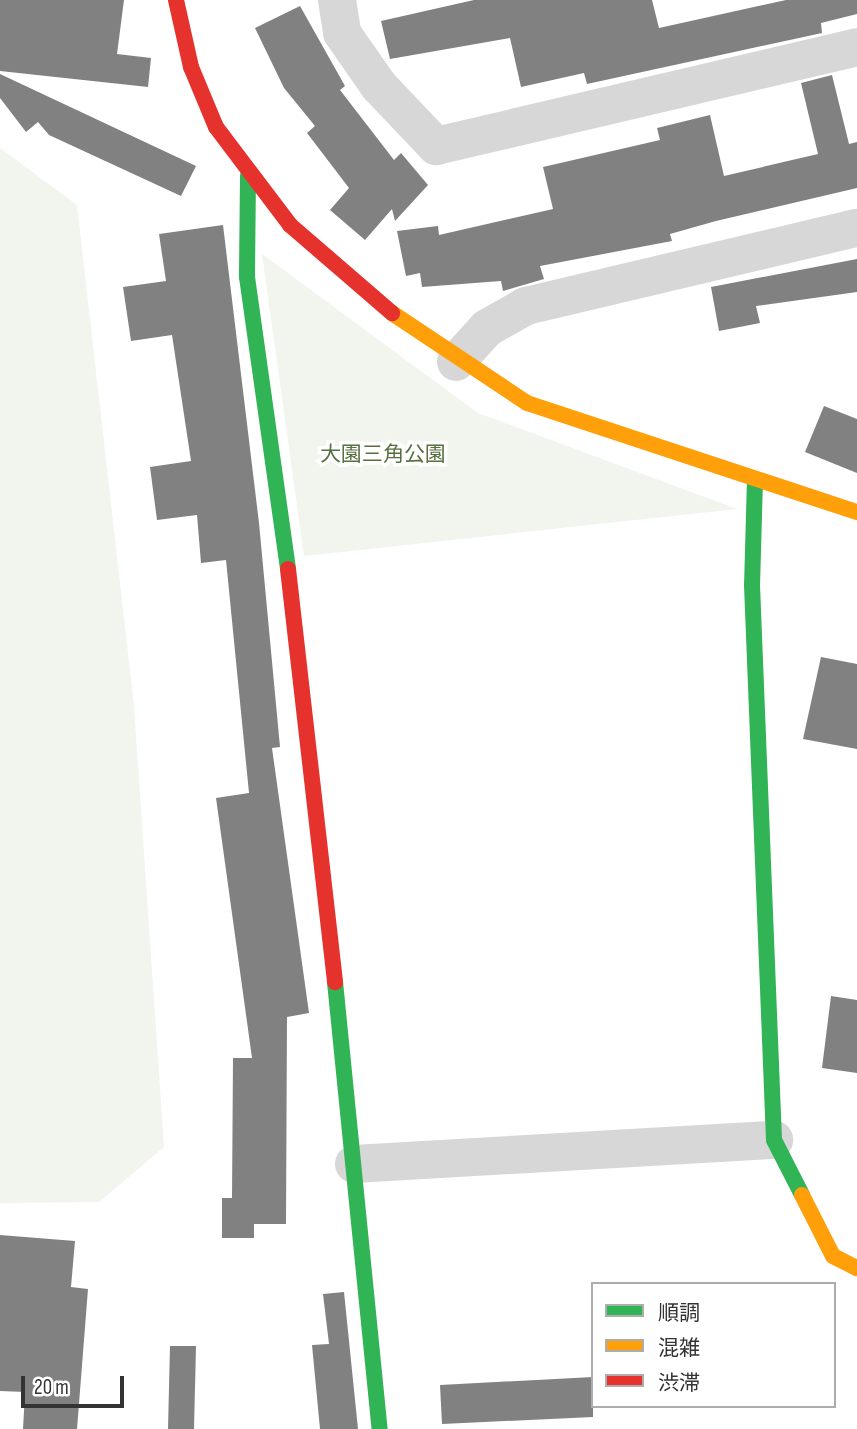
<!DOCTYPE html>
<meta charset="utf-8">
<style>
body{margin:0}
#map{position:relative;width:857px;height:1429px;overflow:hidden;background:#fff;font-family:"Sofia Sans Condensed","Noto Sans JP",sans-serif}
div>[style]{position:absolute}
.green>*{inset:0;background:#f1f5ed}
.building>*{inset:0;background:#818181}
.street>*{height:38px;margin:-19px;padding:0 19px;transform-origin:19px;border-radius:19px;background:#d7d7d7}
.fast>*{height:16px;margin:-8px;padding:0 8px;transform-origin:8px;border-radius:8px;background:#30b455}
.slow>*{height:16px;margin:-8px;padding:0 8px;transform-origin:8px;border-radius:8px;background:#ff9f0a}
.jam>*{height:16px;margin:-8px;padding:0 8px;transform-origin:8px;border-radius:8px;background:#e5322d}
span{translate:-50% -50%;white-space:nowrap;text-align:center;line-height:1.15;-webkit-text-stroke:7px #fff;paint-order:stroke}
.park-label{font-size:21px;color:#56703f}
.legend{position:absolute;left:591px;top:1282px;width:245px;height:126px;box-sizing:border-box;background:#fff;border:2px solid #adadad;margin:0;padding:9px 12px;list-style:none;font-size:21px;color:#333}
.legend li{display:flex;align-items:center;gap:14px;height:35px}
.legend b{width:35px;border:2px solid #adadad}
.scale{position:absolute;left:21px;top:1376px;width:103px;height:32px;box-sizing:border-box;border:4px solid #333;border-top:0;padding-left:9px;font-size:21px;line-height:24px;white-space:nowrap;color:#333;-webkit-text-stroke:5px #fff;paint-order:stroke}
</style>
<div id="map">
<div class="green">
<div style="clip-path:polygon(0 148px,77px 205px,134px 706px,164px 1147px,99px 1202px,0 1203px)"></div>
<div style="clip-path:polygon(262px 254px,478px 413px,737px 509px,304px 556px)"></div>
</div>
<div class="building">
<div style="clip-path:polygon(0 0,124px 0,117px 54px,151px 58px,148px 87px,0 71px)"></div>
<div style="clip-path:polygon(474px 0,652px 0,659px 28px,786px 0,857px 0,857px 14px,821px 23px,822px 33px,587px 84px,584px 73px,521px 87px,510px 38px,390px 59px,381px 21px)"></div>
<div style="clip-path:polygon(300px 6px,345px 86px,340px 90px,394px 160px,401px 153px,428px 185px,395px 221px,392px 209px,365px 240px,330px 210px,349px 188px,307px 133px,315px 126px,284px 88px,255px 28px)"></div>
<div style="clip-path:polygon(0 74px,196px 166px,181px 196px,49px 135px,38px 122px,26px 132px,0 98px)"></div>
<div style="clip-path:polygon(832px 75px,849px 144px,857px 142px,857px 188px,716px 221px,670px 234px,672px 241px,540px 266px,544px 279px,503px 291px,501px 281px,422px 287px,420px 273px,406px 276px,397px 231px,438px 226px,439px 235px,553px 209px,543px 167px,660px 140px,657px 128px,710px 115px,724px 176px,818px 154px,801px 83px)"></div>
<div style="clip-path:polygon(223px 225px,259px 523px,280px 747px,272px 748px,309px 1013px,287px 1017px,286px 1224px,254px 1224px,254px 1238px,222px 1238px,222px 1198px,232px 1198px,233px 1058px,252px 1058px,216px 798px,249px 793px,226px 560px,201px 563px,197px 515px,157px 520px,150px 467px,191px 461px,172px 335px,131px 341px,123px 287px,166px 281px,159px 234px)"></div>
<div style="clip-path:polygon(857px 259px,857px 292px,756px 306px,760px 323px,719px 331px,711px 287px)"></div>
<div style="clip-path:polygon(824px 406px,857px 419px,857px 473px,805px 452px)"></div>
<div style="clip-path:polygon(821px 657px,857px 664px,857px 749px,803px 739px)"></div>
<div style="clip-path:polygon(831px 996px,857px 1000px,857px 1073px,822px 1068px)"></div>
<div style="clip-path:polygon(0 1235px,75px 1241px,71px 1287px,88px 1289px,77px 1429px,23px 1429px,25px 1392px,0 1391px)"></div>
<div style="clip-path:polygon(344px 1292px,358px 1429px,320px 1429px,312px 1345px,329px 1344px,323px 1294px)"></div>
<div style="clip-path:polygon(170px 1346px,196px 1346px,194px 1429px,168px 1429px)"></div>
<div style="clip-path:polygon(593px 1377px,593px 1417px,442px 1424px,440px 1385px)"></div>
</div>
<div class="street">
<div style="left:337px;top:0;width:33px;rotate:81deg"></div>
<div style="left:342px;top:33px;width:65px;rotate:55.1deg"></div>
<div style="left:379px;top:86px;width:83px;rotate:46.5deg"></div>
<div style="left:436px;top:146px;width:432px;rotate:-13.2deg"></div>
<div style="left:456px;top:362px;width:46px;rotate:-47.6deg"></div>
<div style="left:487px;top:328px;width:45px;rotate:-29.4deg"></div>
<div style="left:526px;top:306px;width:340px;rotate:-13.3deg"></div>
<div style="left:354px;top:1164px;width:421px;rotate:-3.3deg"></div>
</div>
<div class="fast">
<div style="left:248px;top:176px;width:101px;rotate:90.6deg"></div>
<div style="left:247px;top:277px;width:295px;rotate:82deg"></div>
<div style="left:755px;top:479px;width:106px;rotate:91.6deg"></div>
<div style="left:752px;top:585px;width:555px;rotate:87.73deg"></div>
<div style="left:774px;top:1140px;width:62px;rotate:63deg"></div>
<div style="left:335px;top:982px;width:449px;rotate:84.3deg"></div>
</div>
<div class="slow">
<div style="left:392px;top:313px;width:162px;rotate:33.7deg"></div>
<div style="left:527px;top:403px;width:348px;rotate:18.3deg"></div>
<div style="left:802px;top:1195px;width:68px;rotate:63.1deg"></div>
<div style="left:833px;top:1256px;width:27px;rotate:27deg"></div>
</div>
<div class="jam">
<div style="left:176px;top:0;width:69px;rotate:77.4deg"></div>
<div style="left:191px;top:67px;width:65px;rotate:67.4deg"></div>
<div style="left:216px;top:127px;width:123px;rotate:52.9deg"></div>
<div style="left:290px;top:225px;width:135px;rotate:40.8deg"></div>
<div style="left:288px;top:569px;width:416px;rotate:83.5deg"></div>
</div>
<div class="park-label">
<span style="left:383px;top:455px">大園三角公園</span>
</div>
<ul class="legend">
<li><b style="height:9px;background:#30b455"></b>順調</li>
<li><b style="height:9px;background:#ff9f0a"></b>混雑</li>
<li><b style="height:9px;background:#e5322d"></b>渋滞</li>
</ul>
<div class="scale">20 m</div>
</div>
